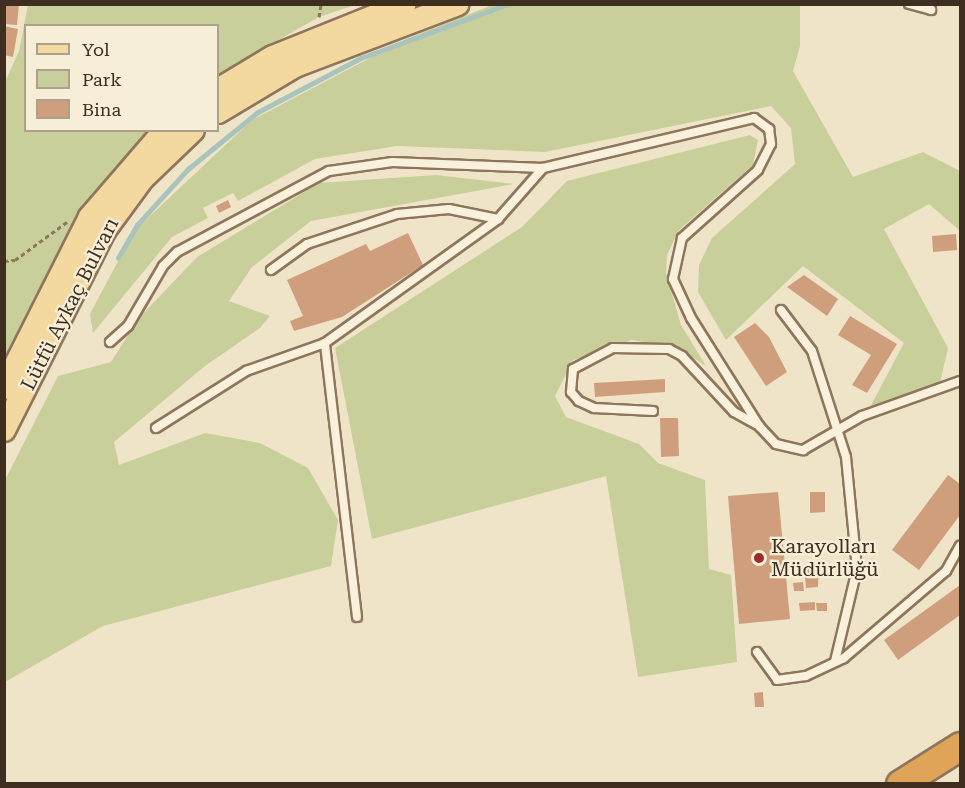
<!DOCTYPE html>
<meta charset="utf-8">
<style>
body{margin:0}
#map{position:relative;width:965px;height:788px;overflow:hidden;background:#f0e4c8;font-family:"Roboto Serif",serif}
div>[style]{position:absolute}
.green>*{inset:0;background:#c9cf9b}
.stream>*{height:4.5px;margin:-2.25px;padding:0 2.25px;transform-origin:2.25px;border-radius:2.25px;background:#a9c4bc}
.building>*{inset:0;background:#cf9f7d}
.path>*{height:3px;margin-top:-1.5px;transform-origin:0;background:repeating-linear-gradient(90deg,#8d765c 0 4.5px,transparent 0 7.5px)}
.roads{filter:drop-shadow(2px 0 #8d765c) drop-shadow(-2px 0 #8d765c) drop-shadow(0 2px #8d765c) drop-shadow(0 -2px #8d765c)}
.service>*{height:8px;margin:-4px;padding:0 4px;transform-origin:4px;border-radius:4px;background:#faf1dc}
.primary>*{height:22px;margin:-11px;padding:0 11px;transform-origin:11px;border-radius:11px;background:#f3d9a0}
.motorway>*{height:27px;margin:-13.5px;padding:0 13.5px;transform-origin:13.5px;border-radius:13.5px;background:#e0a458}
.dots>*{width:16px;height:16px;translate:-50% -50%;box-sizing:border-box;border:3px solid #f7eed8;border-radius:50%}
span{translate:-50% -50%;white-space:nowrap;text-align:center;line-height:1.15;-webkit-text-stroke:4.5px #f7eed8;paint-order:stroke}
.street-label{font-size:20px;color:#3d2e20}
.poi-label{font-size:20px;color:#3d2e20}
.left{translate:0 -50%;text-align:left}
.frame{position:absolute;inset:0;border:6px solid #3d2e20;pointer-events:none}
.legend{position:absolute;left:24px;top:24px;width:195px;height:108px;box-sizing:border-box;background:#f7eed8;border:2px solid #ada18e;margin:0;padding:8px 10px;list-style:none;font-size:18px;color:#3d2e20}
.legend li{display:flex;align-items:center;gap:12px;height:30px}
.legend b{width:30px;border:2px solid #ada18e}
</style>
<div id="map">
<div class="green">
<div style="clip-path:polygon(495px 4px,800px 5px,800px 46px,793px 71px,853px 177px,923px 152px,960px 171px,960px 231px,929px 204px,884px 229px,948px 348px,940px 383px,869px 409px,904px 343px,803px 266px,726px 340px,698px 292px,699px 265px,712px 238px,795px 164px,791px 128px,771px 106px,545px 152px,397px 146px,315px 159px,238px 201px,233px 193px,203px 208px,208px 218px,172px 237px,93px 333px,90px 314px,134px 231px,252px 120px,404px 40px)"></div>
<div style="clip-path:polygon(28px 5px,355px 5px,319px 17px,218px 74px,218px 26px,26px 26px,26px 130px,154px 131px,72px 225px,5px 362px,5px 82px,19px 51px)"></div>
<div style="clip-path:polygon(750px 135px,758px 140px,753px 165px,679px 230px,667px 255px,666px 273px,681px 325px,706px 366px,678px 348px,632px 340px,573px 360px,555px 396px,566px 417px,639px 444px,658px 463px,705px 480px,709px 569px,731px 575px,737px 662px,638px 677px,606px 476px,372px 539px,335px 348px,522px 227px,567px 181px)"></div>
<div style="clip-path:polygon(436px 175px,514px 184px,311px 221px,252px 267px,229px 301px,270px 316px,260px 328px,205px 366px,114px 442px,119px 465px,205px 433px,260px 443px,308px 468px,338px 520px,331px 566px,103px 626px,5px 682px,5px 480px,58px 376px,111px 362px,139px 318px,197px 257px,319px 183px)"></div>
</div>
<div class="stream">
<div style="left:118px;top:258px;width:38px;rotate:-60deg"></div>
<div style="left:137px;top:225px;width:76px;rotate:-47.7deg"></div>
<div style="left:188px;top:169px;width:90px;rotate:-39.2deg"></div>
<div style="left:258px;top:112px;width:116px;rotate:-27.7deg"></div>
<div style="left:361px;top:58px;width:157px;rotate:-20.2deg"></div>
</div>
<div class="building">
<div style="clip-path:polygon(4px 4px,19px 4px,17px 25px,4px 24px)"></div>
<div style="clip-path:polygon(4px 26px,18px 29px,13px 57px,4px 55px)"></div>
<div style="clip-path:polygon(228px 200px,231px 207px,219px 213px,216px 206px)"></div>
<div style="clip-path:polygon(408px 233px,423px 265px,342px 317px,294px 331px,290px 321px,303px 316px,287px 280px,366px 244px,370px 251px)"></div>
<div style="clip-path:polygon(956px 234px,957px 250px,933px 252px,932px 236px)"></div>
<div style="clip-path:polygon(804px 275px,838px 299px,827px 316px,787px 287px)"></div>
<div style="clip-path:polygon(850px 316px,897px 344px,867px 393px,852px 385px,871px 355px,838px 335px)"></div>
<div style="clip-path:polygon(755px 323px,769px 337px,787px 372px,766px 386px,734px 337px)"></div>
<div style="clip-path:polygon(665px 379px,665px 392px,595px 397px,594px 383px)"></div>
<div style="clip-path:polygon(660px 418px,678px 418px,679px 456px,661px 457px)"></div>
<div style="clip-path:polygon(948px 475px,960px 484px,960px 515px,919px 570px,892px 550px)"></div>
<div style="clip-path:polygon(778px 492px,790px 619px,739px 624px,728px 496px)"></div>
<div style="clip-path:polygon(810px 492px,825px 492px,825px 512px,810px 513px)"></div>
<div style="clip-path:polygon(819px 565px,818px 587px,806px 588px,804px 566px)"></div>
<div style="clip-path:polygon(803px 582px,804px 591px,794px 591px,793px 583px)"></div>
<div style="clip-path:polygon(960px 585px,960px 615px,898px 660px,884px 640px)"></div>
<div style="clip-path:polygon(815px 602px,815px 610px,800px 611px,799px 603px)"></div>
<div style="clip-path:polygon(816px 603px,827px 603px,827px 611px,817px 611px)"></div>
<div style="clip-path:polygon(763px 692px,764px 707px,755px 707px,754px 693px)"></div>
</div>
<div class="path">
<div style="left:319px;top:17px;width:13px;rotate:-81deg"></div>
<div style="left:4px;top:261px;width:11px;rotate:-5deg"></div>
<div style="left:15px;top:260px;width:66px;rotate:-36.3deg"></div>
</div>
<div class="roads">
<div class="service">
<div style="left:909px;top:4px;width:23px;rotate:15deg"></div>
<div style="left:931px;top:10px;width:7px;rotate:-117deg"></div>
<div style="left:271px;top:270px;width:44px;rotate:-35.8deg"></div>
<div style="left:307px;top:244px;width:95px;rotate:-18.4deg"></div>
<div style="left:397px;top:214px;width:52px;rotate:-5.5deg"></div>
<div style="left:449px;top:209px;width:50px;rotate:11.5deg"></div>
<div style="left:781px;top:310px;width:51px;rotate:52.9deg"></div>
<div style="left:812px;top:351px;width:111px;rotate:72.2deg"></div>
<div style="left:846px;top:457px;width:113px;rotate:84.4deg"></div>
<div style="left:857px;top:569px;width:95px;rotate:103.4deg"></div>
<div style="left:110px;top:342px;width:24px;rotate:-42deg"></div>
<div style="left:128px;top:326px;width:69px;rotate:-59.7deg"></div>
<div style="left:163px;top:266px;width:20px;rotate:-45deg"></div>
<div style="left:177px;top:252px;width:172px;rotate:-28.1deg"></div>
<div style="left:329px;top:171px;width:64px;rotate:-8.1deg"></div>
<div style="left:392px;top:162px;width:151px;rotate:2.3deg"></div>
<div style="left:543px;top:168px;width:217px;rotate:-13.3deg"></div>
<div style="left:754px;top:118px;width:19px;rotate:36deg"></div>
<div style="left:769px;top:129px;width:15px;rotate:82deg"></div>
<div style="left:771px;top:144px;width:29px;rotate:117deg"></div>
<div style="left:758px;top:170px;width:102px;rotate:138.2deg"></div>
<div style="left:682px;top:238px;width:42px;rotate:102.4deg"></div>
<div style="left:673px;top:279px;width:43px;rotate:65.2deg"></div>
<div style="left:691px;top:318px;width:129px;rotate:57.7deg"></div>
<div style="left:760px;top:427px;width:23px;rotate:47deg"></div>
<div style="left:776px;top:444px;width:28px;rotate:13deg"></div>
<div style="left:803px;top:450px;width:68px;rotate:-30deg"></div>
<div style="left:862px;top:416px;width:104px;rotate:-19.7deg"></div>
<div style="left:653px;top:411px;width:59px;rotate:-177.1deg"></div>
<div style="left:594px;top:408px;width:17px;rotate:-155deg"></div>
<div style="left:579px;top:401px;width:12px;rotate:-132deg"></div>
<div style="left:571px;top:392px;width:23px;rotate:-85deg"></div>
<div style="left:573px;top:369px;width:45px;rotate:-27.7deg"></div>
<div style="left:613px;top:348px;width:56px;rotate:1deg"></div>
<div style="left:669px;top:349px;width:15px;rotate:28deg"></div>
<div style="left:682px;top:356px;width:76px;rotate:47.1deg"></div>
<div style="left:734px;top:412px;width:29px;rotate:29deg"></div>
<div style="left:156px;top:428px;width:107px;rotate:-32.3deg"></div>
<div style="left:246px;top:371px;width:84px;rotate:-19.5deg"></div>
<div style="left:357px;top:617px;width:276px;rotate:-96.7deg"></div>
<div style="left:325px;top:343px;width:213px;rotate:-35.6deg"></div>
<div style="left:498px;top:219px;width:68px;rotate:-48.6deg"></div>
<div style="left:757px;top:652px;width:34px;rotate:54deg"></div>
<div style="left:777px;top:680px;width:29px;rotate:-8deg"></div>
<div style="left:806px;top:676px;width:42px;rotate:-25.3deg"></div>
<div style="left:844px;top:658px;width:134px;rotate:-40.5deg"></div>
<div style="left:946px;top:571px;width:29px;rotate:-61deg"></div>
</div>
<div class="primary">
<div style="left:218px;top:90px;width:64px;rotate:-31deg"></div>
<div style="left:273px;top:57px;width:142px;rotate:-21.9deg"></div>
<div style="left:218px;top:112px;width:90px;rotate:-30.9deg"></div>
<div style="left:295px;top:66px;width:174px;rotate:-20.8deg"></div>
<div style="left:4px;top:388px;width:191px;rotate:-63.3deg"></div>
<div style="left:90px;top:217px;width:115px;rotate:-49.2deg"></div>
<div style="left:4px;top:430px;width:223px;rotate:-63.3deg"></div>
<div style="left:104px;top:231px;width:66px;rotate:-53.7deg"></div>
<div style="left:143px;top:178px;width:69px;rotate:-43.8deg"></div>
</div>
<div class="motorway">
<div style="left:900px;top:784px;width:71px;rotate:-32.3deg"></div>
</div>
</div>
<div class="dots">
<div style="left:759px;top:558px;background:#9e2a2b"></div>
</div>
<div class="street-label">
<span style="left:70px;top:304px;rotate:-63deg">Lütfü Aykaç Bulvarı</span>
</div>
<div class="poi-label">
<span class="left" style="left:771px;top:558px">Karayolları<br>Müdürlüğü</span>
</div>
<div class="frame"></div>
<ul class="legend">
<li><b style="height:8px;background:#f3d9a0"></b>Yol</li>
<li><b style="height:16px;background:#c9cf9b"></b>Park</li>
<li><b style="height:16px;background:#cf9f7d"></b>Bina</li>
</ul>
</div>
